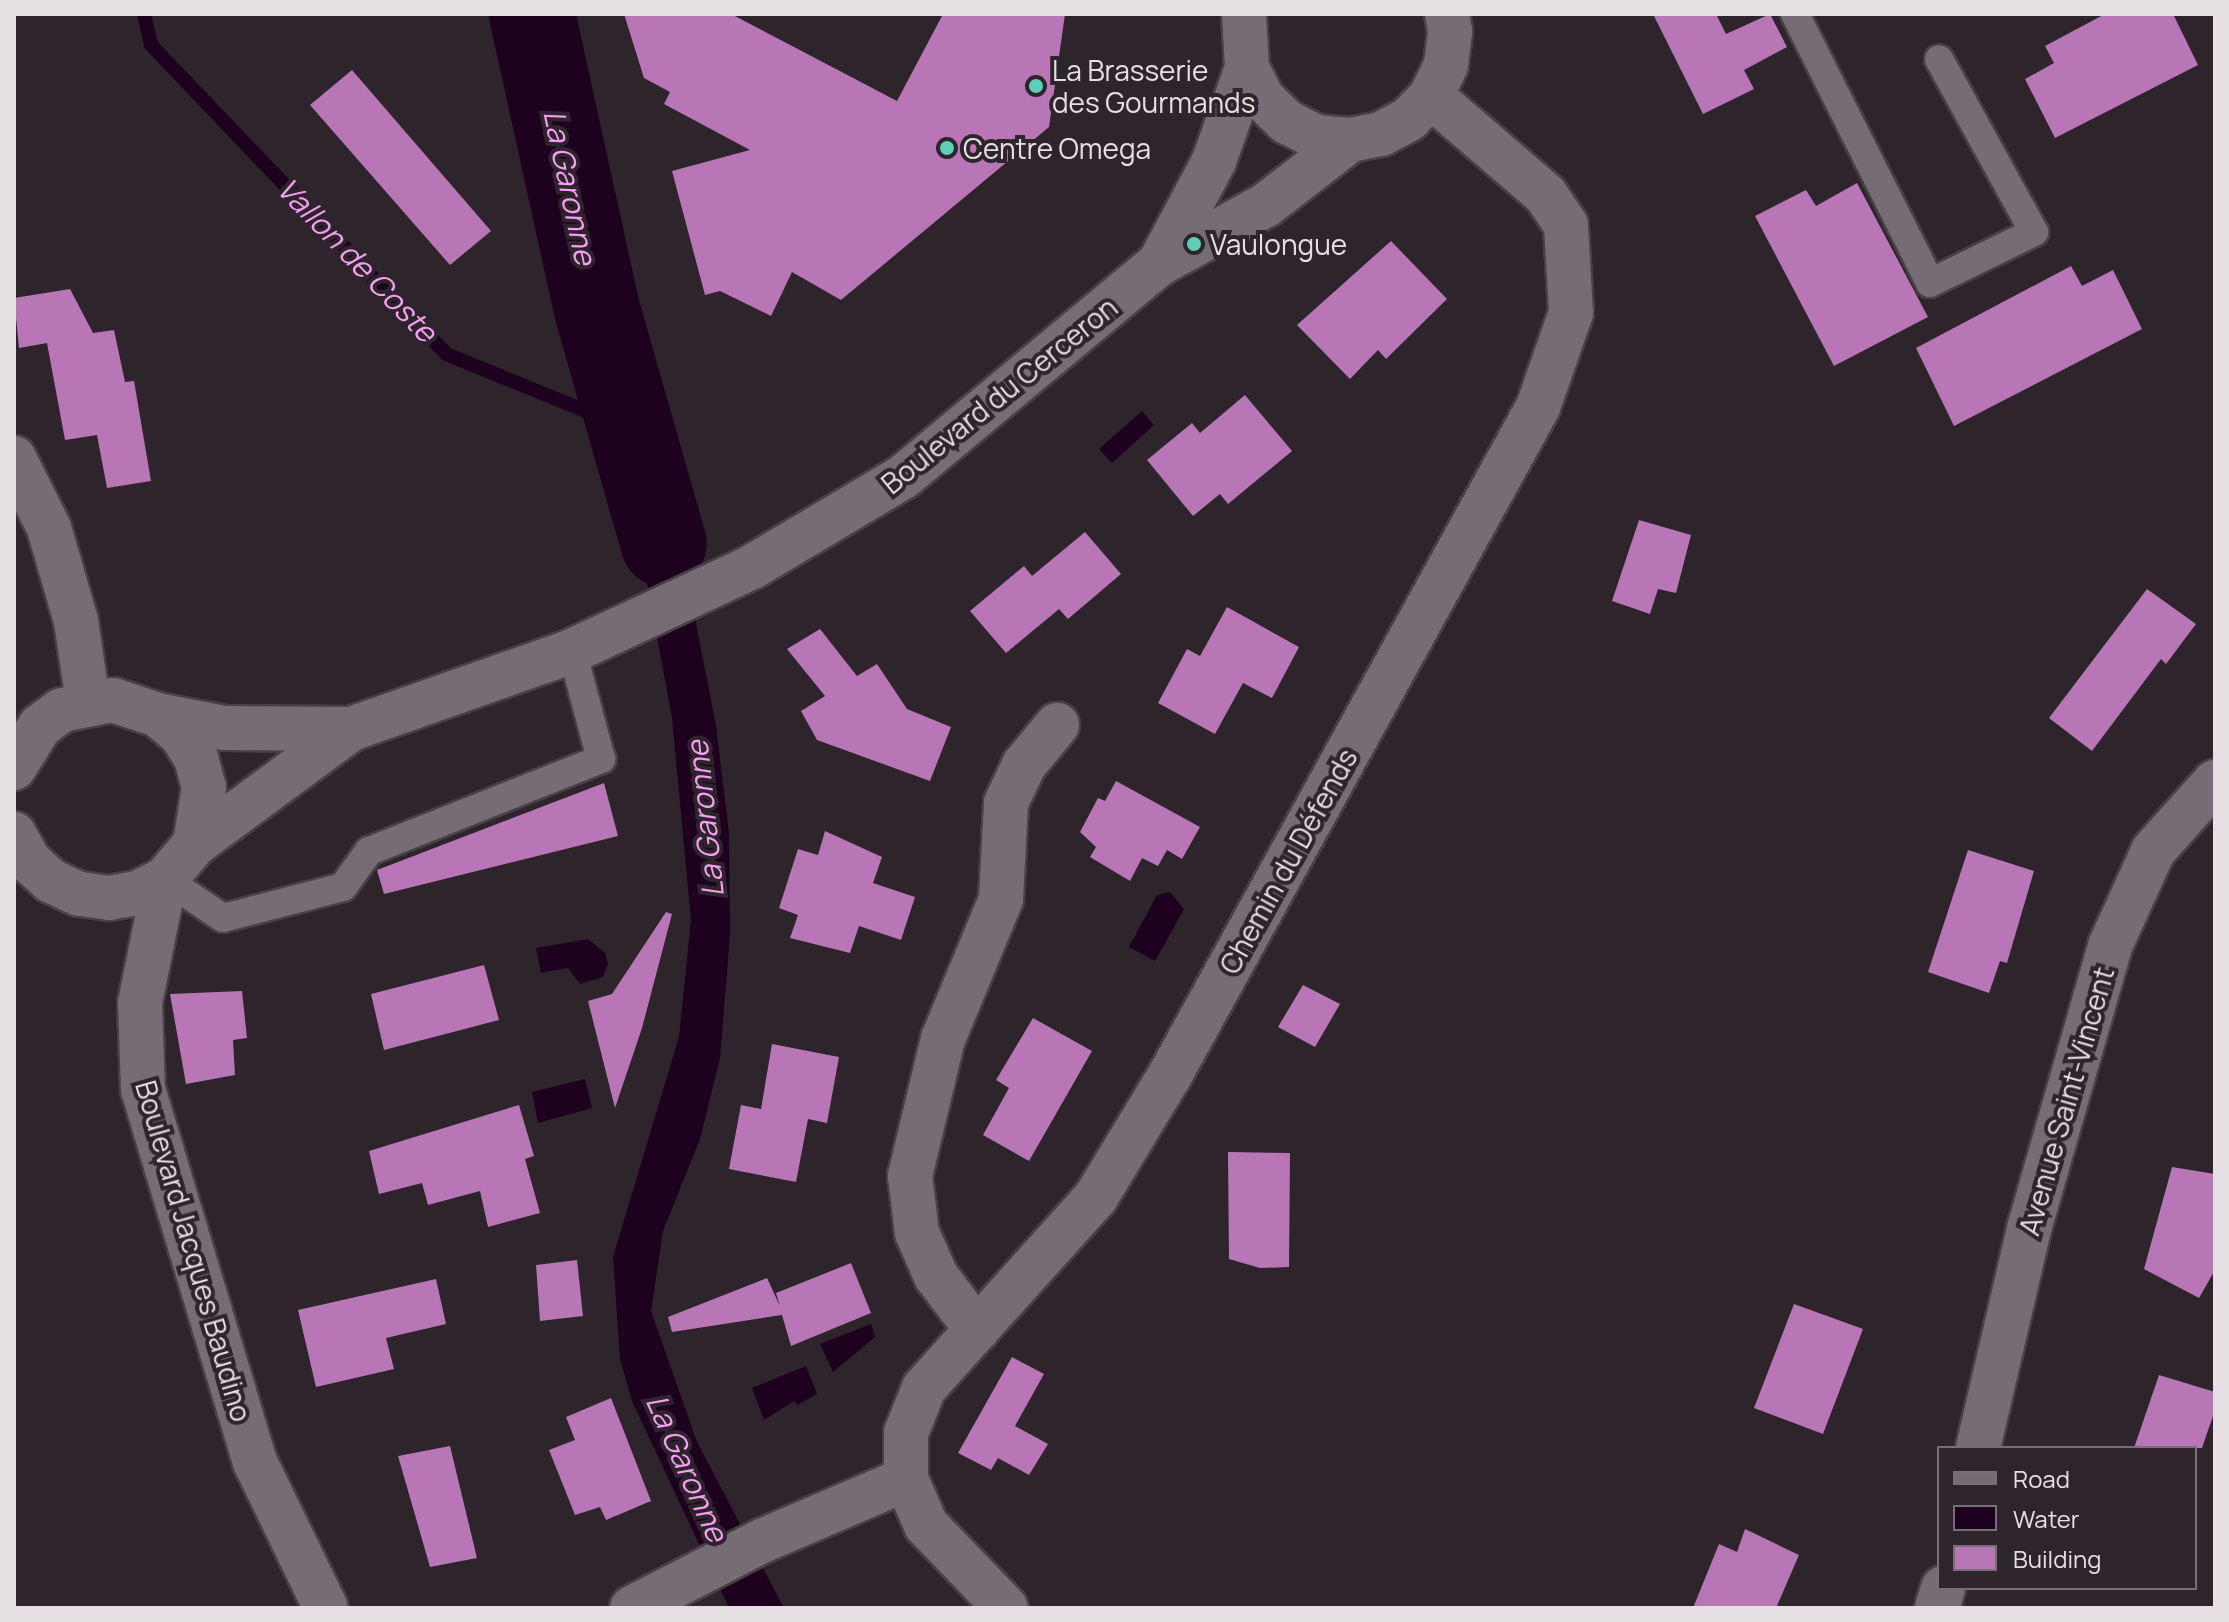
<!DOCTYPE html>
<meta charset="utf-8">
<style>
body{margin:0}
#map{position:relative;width:2229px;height:1622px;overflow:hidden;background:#2d242c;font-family:Manrope,sans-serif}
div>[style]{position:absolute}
.water>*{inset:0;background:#1e011e}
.stream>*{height:14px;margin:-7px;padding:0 7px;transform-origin:7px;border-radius:7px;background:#1e011e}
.river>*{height:86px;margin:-43px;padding:0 43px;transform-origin:43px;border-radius:43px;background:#1e011e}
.building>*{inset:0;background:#b976b7}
.roads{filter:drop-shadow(2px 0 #474046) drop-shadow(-2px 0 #474046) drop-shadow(0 2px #474046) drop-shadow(0 -2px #474046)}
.service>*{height:28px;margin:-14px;padding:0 14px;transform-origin:14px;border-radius:14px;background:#766c75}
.minor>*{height:44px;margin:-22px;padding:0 22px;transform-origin:22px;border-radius:22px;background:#766c75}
.secondary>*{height:44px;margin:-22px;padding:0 22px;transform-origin:22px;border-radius:22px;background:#766c75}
.dots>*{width:22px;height:22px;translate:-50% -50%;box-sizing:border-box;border:4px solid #2d242c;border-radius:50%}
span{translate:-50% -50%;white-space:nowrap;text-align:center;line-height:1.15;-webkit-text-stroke:8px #2d242c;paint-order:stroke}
.poi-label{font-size:28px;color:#e6e0e5}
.left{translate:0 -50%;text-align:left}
.street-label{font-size:28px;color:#e6e0e5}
.water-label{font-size:30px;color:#f79ef3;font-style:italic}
.frame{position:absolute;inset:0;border:16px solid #e6e0e5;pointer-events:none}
.legend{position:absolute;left:1937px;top:1446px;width:260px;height:144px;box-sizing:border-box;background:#2d242c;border:2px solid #776f76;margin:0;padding:10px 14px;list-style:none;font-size:24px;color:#e6e0e5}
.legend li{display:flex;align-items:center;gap:16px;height:40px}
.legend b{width:40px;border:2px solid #776f76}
</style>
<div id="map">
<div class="water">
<div style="clip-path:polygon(1142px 411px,1154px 425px,1112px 463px,1099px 449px)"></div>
<div style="clip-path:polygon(632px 430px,657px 468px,681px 546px,716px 726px,729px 833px,730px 935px,720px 1058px,700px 1139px,663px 1231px,651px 1311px,697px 1442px,784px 1608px,729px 1608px,632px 1401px,620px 1359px,613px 1257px,679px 1037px,691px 920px,672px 718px,633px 507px)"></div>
<div style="clip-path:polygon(1170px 892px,1184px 909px,1155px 961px,1129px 947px,1157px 895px)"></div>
<div style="clip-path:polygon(588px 939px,605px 953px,608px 964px,603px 977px,580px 984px,568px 968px,541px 973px,536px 948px)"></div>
<div style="clip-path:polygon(585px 1079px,592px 1108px,538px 1123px,532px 1092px)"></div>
<div style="clip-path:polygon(871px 1324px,875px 1337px,833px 1372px,820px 1344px)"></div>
<div style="clip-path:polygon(806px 1366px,817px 1394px,797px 1405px,794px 1401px,764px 1420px,752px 1388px)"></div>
</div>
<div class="stream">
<div style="left:144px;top:14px;width:32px;rotate:77deg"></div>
<div style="left:151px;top:45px;width:427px;rotate:46.3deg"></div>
<div style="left:446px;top:354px;width:201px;rotate:22.2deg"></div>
</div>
<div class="river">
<div style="left:532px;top:14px;width:306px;rotate:77.6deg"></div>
<div style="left:598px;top:313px;width:240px;rotate:74.1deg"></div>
</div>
<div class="building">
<div style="clip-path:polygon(624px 14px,731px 14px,897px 101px,943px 14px,1065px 14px,1049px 127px,841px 300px,792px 272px,771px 316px,720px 291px,705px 295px,672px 171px,750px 150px,664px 104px,670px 92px,644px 78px)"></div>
<div style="clip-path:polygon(1653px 14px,1716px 14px,1726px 34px,1770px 14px,1787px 47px,1744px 70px,1754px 89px,1703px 114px)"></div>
<div style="clip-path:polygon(2105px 14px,2173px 14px,2198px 65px,2055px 138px,2025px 79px,2054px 63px,2045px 46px)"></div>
<div style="clip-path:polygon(352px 70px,491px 231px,450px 265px,310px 105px)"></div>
<div style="clip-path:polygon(1857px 183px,1928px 317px,1834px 366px,1755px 216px,1806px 190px,1816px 206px)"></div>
<div style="clip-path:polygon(1391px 241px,1447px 299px,1386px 359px,1378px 350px,1350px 379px,1297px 325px)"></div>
<div style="clip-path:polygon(2071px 266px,2082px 286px,2113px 270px,2142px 329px,1954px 426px,1916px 348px)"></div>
<div style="clip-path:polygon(70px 289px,93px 333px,114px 330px,125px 382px,134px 381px,151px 481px,107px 488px,97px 435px,65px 440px,47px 343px,19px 348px,14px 298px)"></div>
<div style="clip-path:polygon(1245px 395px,1292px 451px,1228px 504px,1220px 494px,1193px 516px,1147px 460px,1192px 423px,1200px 433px)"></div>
<div style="clip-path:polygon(1639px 520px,1691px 535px,1676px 593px,1658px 589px,1650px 614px,1612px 601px)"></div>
<div style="clip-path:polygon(1085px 532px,1121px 574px,1068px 619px,1059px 609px,1006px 653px,970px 611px,1024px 566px,1032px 576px)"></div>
<div style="clip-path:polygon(2147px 589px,2196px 624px,2166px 664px,2161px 659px,2092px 751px,2049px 718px)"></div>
<div style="clip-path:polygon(1227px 607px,1299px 647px,1272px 698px,1243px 683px,1215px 734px,1158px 703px,1187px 649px,1200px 656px)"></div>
<div style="clip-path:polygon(820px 629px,857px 676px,877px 664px,907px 709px,951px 727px,930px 781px,817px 740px,801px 711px,825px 696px,787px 649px)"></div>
<div style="clip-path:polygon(1116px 781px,1200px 827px,1182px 859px,1167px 850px,1158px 866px,1142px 858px,1130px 881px,1090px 857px,1096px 847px,1080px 832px,1098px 798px,1105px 801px)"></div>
<div style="clip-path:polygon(604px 783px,618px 836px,384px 894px,377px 870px)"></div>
<div style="clip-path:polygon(825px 831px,882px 857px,873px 883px,915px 897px,901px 940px,859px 926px,850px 953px,790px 938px,798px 915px,779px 908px,798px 849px,818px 855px)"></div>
<div style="clip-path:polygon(1968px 850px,2034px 871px,2007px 963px,2000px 961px,1989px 993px,1928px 972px)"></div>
<div style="clip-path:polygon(666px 912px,672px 914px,642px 1028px,615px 1108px,588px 1001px,612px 994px)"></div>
<div style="clip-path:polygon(484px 965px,499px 1020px,384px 1050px,371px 994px)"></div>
<div style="clip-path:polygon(1303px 985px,1340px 1004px,1315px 1047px,1278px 1027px)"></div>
<div style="clip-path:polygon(242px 991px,247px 1038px,233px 1040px,235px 1075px,186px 1084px,170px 994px)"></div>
<div style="clip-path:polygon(1033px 1018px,1092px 1051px,1029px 1161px,983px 1135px,1009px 1088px,996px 1080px)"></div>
<div style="clip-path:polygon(772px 1044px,839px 1057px,827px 1123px,808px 1119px,796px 1182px,729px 1169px,741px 1105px,761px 1109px)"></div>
<div style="clip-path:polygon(519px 1105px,534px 1156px,525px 1159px,540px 1213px,488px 1227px,480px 1191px,428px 1205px,422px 1183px,379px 1194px,369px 1151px)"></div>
<div style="clip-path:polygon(1228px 1152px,1290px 1153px,1289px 1267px,1260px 1268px,1229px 1259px)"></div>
<div style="clip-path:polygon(2172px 1167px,2215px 1174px,2215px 1270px,2199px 1298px,2144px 1269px)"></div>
<div style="clip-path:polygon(577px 1260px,583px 1316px,540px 1321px,536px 1265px)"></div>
<div style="clip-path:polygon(851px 1263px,871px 1313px,791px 1346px,782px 1315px,672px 1332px,668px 1317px,767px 1278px,780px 1306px,776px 1293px)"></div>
<div style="clip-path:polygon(436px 1279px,446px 1324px,386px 1338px,394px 1369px,316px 1387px,298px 1310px)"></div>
<div style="clip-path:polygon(1794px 1304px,1863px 1329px,1823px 1434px,1754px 1408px)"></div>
<div style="clip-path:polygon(1012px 1357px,1044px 1374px,1015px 1426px,1048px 1444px,1029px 1475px,998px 1458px,991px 1470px,958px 1453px)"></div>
<div style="clip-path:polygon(2159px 1375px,2215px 1392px,2215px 1410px,2202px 1448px,2134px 1448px)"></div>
<div style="clip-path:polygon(611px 1398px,651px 1501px,606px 1520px,600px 1507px,575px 1515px,549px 1450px,575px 1440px,566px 1417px)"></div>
<div style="clip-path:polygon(450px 1446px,477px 1558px,430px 1567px,398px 1456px)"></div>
<div style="clip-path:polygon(1745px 1529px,1799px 1555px,1776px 1608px,1693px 1608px,1719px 1544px,1737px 1552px)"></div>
</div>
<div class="roads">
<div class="service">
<div style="left:1795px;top:14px;width:301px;rotate:63.3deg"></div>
<div style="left:1930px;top:283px;width:116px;rotate:-26.1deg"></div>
<div style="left:2034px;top:232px;width:197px;rotate:-118.8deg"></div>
<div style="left:165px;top:879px;width:70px;rotate:33.9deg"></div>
<div style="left:223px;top:918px;width:124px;rotate:-14.5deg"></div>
<div style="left:343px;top:887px;width:44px;rotate:-54.2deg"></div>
<div style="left:369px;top:851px;width:250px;rotate:-21.6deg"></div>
<div style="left:601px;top:759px;width:112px;rotate:-105deg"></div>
</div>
<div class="minor">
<div style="left:14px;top:458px;width:78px;rotate:63.4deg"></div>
<div style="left:49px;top:528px;width:97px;rotate:73.8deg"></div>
<div style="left:76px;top:621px;width:82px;rotate:81.6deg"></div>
<div style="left:165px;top:879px;width:126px;rotate:101.4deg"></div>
<div style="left:140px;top:1003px;width:86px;rotate:88deg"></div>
<div style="left:143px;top:1089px;width:389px;rotate:73.3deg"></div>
<div style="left:255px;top:1462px;width:162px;rotate:64.1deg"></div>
<div style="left:977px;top:1330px;width:68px;rotate:-127.2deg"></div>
<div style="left:936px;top:1276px;width:47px;rotate:-113.8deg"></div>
<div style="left:917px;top:1233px;width:57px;rotate:-97deg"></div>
<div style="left:910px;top:1176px;width:141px;rotate:-76.5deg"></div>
<div style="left:943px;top:1039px;width:152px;rotate:-67.5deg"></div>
<div style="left:1001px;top:899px;width:96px;rotate:-87deg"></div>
<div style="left:1006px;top:803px;width:42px;rotate:-64.7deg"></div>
<div style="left:1024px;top:765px;width:52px;rotate:-50.5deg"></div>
<div style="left:1978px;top:1448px;width:225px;rotate:-76.9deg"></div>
<div style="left:2029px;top:1229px;width:294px;rotate:-74deg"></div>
<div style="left:2110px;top:946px;width:104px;rotate:-65.6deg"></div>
<div style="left:2153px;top:851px;width:93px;rotate:-48.1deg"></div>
<div style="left:906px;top:1479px;width:50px;rotate:66.5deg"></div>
<div style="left:926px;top:1525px;width:115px;rotate:46.1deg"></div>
<div style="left:632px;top:1608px;width:148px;rotate:-27.3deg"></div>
<div style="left:764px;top:1540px;width:155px;rotate:-23.2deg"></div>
<div style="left:906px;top:1479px;width:46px;rotate:-90deg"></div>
<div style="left:906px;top:1433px;width:48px;rotate:-68.2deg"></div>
<div style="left:924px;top:1388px;width:257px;rotate:-48deg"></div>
<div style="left:1096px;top:1197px;width:143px;rotate:-58.8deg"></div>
<div style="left:1170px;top:1075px;width:763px;rotate:-61.15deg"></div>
<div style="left:1538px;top:407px;width:100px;rotate:-70.7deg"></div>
<div style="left:1571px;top:313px;width:88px;rotate:-93.3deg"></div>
<div style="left:1566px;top:225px;width:36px;rotate:-124deg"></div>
<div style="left:1546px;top:195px;width:152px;rotate:-139.3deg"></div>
<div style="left:1937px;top:1608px;width:21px;rotate:-73deg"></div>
</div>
<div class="secondary">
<div style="left:1244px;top:14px;width:54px;rotate:86.8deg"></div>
<div style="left:1247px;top:68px;width:34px;rotate:63deg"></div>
<div style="left:1262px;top:98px;width:35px;rotate:44deg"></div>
<div style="left:1287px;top:122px;width:34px;rotate:27deg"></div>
<div style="left:1317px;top:137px;width:33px;rotate:5deg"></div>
<div style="left:1350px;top:140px;width:32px;rotate:-11deg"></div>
<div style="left:1381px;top:134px;width:32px;rotate:-28deg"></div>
<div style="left:1409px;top:119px;width:32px;rotate:-46deg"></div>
<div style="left:1431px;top:96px;width:34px;rotate:-64deg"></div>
<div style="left:1446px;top:65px;width:34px;rotate:-83deg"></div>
<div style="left:1450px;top:31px;width:17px;rotate:-100deg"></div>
<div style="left:1159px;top:264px;width:117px;rotate:-61.9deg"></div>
<div style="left:1214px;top:161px;width:99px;rotate:-70.5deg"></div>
<div style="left:158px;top:715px;width:67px;rotate:11.1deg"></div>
<div style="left:224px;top:728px;width:127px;rotate:0.5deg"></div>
<div style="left:14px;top:768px;width:49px;rotate:-58.2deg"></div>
<div style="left:40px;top:726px;width:27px;rotate:-36deg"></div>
<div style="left:62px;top:710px;width:52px;rotate:-11.1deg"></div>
<div style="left:113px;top:700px;width:47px;rotate:18.4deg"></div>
<div style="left:158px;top:715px;width:30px;rotate:40deg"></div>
<div style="left:181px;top:734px;width:28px;rotate:58deg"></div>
<div style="left:196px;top:758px;width:30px;rotate:75deg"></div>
<div style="left:204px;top:787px;width:58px;rotate:99deg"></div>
<div style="left:195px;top:844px;width:46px;rotate:130.6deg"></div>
<div style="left:165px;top:879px;width:31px;rotate:153deg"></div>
<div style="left:137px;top:893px;width:28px;rotate:170deg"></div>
<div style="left:109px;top:898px;width:30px;rotate:-172deg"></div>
<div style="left:79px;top:894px;width:31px;rotate:-155deg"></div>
<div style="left:51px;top:881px;width:30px;rotate:-138deg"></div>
<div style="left:29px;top:861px;width:31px;rotate:-119deg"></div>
<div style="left:195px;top:844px;width:194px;rotate:-36.4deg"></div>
<div style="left:351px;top:729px;width:234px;rotate:-19.4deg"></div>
<div style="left:572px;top:651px;width:199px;rotate:-25deg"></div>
<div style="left:752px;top:567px;width:176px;rotate:-30.8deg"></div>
<div style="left:903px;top:477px;width:333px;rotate:-39.8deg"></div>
<div style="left:1159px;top:264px;width:122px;rotate:-28.9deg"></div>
<div style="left:1266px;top:205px;width:106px;rotate:-37.7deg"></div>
</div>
</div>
<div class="dots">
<div style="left:1036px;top:86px;background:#5eceb7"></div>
<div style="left:947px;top:148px;background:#5eceb7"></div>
<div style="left:1194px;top:244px;background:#5eceb7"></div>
</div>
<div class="poi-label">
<span class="left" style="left:1052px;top:86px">La Brasserie<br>des Gourmands</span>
<span class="left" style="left:963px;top:148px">Centre Omega</span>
<span class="left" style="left:1210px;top:244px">Vaulongue</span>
</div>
<div class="street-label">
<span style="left:999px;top:395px;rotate:-39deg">Boulevard du Cerceron</span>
<span style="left:1288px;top:861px;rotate:-61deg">Chemin du Défends</span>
<span style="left:2066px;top:1101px;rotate:-74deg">Avenue Saint-Vincent</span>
<span style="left:194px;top:1251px;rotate:74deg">Boulevard Jacques Baudino</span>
</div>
<div class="water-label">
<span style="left:570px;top:187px;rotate:78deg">La Garonne</span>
<span style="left:357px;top:260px;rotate:46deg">Vallon de Coste</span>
<span style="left:705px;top:819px;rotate:-96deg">La Garonne</span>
<span style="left:687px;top:1468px;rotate:66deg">La Garonne</span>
</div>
<div class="frame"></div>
<ul class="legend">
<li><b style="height:10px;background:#766c75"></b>Road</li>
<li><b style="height:22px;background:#1e011e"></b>Water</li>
<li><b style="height:22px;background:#b976b7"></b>Building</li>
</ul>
</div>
